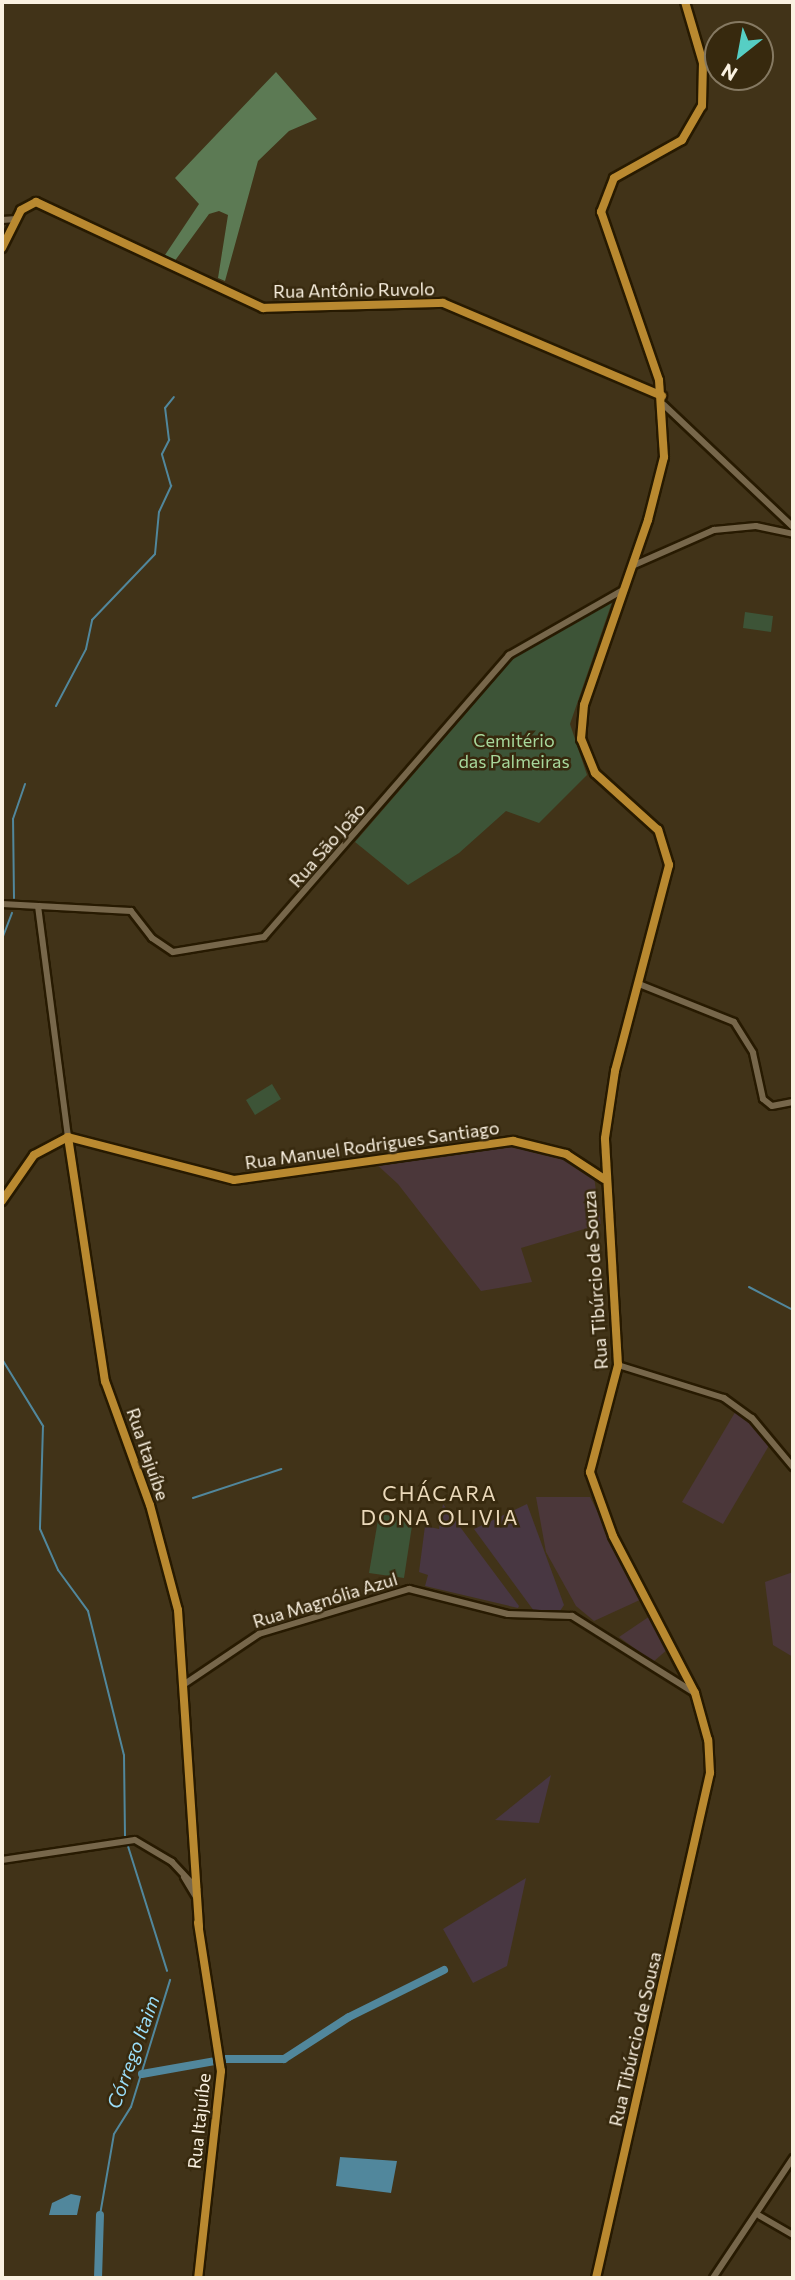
<!DOCTYPE html>
<meta charset="utf-8">
<style>
body{margin:0}
#map{position:relative;width:795px;height:2280px;overflow:hidden;background:#413318;font-family:Commissioner,sans-serif}
div>[style]{position:absolute}
.industrial>*{inset:0;background:#4b373a}
.education>*{inset:0;background:#483742}
.green>*{inset:0;background:#3d5437}
.forest>*{inset:0;background:#5c7a54}
.water>*{inset:0;background:#51879c}
.stream>*{height:2px;margin:-1px;padding:0 1px;transform-origin:1px;border-radius:1px;background:#51879c}
.river>*{height:8px;margin:-4px;padding:0 4px;transform-origin:4px;border-radius:4px;background:#51879c}
.roads{filter:drop-shadow(2px 0 #271a01) drop-shadow(-2px 0 #271a01) drop-shadow(0 2px #271a01) drop-shadow(0 -2px #271a01)}
.minor>*{height:6px;margin:-3px;padding:0 3px;transform-origin:3px;border-radius:3px;background:#77674b}
.major>*{height:8px;margin:-4px;padding:0 4px;transform-origin:4px;border-radius:4px;background:#b98930}
span{translate:-50% -50%;white-space:nowrap;text-align:center;line-height:1.15;-webkit-text-stroke:5px #37290e;paint-order:stroke}
.street-label{font-size:18px;color:#faf1e1}
.park-label{font-size:18px;color:#a7d79b}
.water-label{font-size:19px;color:#9addf8;font-style:italic}
.quarter-label{font-size:21px;color:#ead8b9;letter-spacing:2px}
.frame{position:absolute;inset:0;border:4px solid #faf1e1;pointer-events:none}
.north{position:absolute;left:704px;top:21px;width:70px;height:70px;box-sizing:border-box;background:#37290e;border:2px solid #857962;border-radius:50%;rotate:211deg;font-size:19px;font-weight:700;line-height:28px;text-align:center;color:#faf1e1}
.north::after{content:'';display:block;margin:auto;width:24px;height:32px;background:#56cec4;clip-path:polygon(50% 0,100% 100%,50% 72%,0 100%)}
</style>
<div id="map">
<div class="industrial">
<div style="clip-path:polygon(490px 1146px,534px 1148px,578px 1163px,594px 1177px,601px 1224px,521px 1248px,532px 1282px,481px 1291px,398px 1184px,374px 1162px)"></div>
<div style="clip-path:polygon(737px 1409px,771px 1442px,723px 1524px,682px 1502px)"></div>
<div style="clip-path:polygon(536px 1497px,590px 1497px,642px 1599px,594px 1621px,576px 1606px,546px 1552px)"></div>
<div style="clip-path:polygon(793px 1572px,793px 1657px,773px 1645px,765px 1582px)"></div>
<div style="clip-path:polygon(650px 1616px,668px 1649px,653px 1662px,619px 1637px)"></div>
</div>
<div class="education">
<div style="clip-path:polygon(443px 1504px,519px 1606px,518px 1608px,425px 1586px,428px 1575px,419px 1572px,425px 1526px,439px 1529px)"></div>
<div style="clip-path:polygon(527px 1504px,564px 1605px,560px 1611px,534px 1611px,474px 1529px)"></div>
<div style="clip-path:polygon(551px 1775px,539px 1823px,495px 1820px)"></div>
<div style="clip-path:polygon(526px 1878px,507px 1966px,473px 1983px,443px 1929px)"></div>
</div>
<div class="green">
<div style="clip-path:polygon(612px 602px,570px 724px,587px 775px,539px 823px,506px 811px,459px 853px,408px 885px,355px 842px,518px 653px)"></div>
<div style="clip-path:polygon(745px 612px,773px 616px,771px 632px,743px 628px)"></div>
<div style="clip-path:polygon(272px 1084px,281px 1099px,255px 1115px,246px 1100px)"></div>
<div style="clip-path:polygon(379px 1514px,413px 1519px,404px 1578px,369px 1573px)"></div>
</div>
<div class="forest">
<div style="clip-path:polygon(276px 72px,317px 119px,289px 131px,258px 161px,225px 281px,218px 278px,228px 215px,219px 211px,209px 214px,174px 262px,165px 255px,199px 204px,175px 178px)"></div>
</div>
<div class="water">
<div style="clip-path:polygon(340px 2157px,397px 2161px,391px 2193px,336px 2186px)"></div>
<div style="clip-path:polygon(71px 2194px,81px 2196px,77px 2215px,49px 2215px,52px 2203px)"></div>
</div>
<div class="stream">
<div style="left:56px;top:706px;width:64px;rotate:-62.2deg"></div>
<div style="left:86px;top:649px;width:30px;rotate:-78deg"></div>
<div style="left:92px;top:620px;width:91px;rotate:-46.3deg"></div>
<div style="left:155px;top:554px;width:42px;rotate:-84.6deg"></div>
<div style="left:159px;top:512px;width:29px;rotate:-65deg"></div>
<div style="left:171px;top:486px;width:33px;rotate:-106deg"></div>
<div style="left:162px;top:454px;width:16px;rotate:-63deg"></div>
<div style="left:169px;top:440px;width:32px;rotate:-97deg"></div>
<div style="left:165px;top:408px;width:14px;rotate:-51deg"></div>
<div style="left:14px;top:898px;width:79px;rotate:-90.7deg"></div>
<div style="left:13px;top:819px;width:37px;rotate:-71deg"></div>
<div style="left:2px;top:939px;width:28px;rotate:-69deg"></div>
<div style="left:749px;top:1287px;width:50px;rotate:27.6deg"></div>
<div style="left:2px;top:1359px;width:79px;rotate:58.5deg"></div>
<div style="left:43px;top:1426px;width:103px;rotate:91.7deg"></div>
<div style="left:40px;top:1529px;width:45px;rotate:66.3deg"></div>
<div style="left:58px;top:1570px;width:51px;rotate:53.8deg"></div>
<div style="left:88px;top:1611px;width:148px;rotate:76deg"></div>
<div style="left:124px;top:1755px;width:83px;rotate:89.3deg"></div>
<div style="left:193px;top:1498px;width:93px;rotate:-18.2deg"></div>
<div style="left:127px;top:1843px;width:134px;rotate:72.6deg"></div>
<div style="left:100px;top:2215px;width:82px;rotate:-80.2deg"></div>
<div style="left:114px;top:2134px;width:32px;rotate:-58deg"></div>
<div style="left:131px;top:2107px;width:133px;rotate:-72.9deg"></div>
</div>
<div class="river">
<div style="left:142px;top:2074px;width:85px;rotate:-10.1deg"></div>
<div style="left:226px;top:2059px;width:58px"></div>
<div style="left:284px;top:2059px;width:77px;rotate:-32.9deg"></div>
<div style="left:349px;top:2017px;width:106px;rotate:-26.3deg"></div>
<div style="left:98px;top:2278px;width:63px;rotate:-88.2deg"></div>
</div>
<div class="roads">
<div class="minor">
<div style="left:2px;top:220px;width:15px;rotate:-4deg"></div>
<div style="left:664px;top:405px;width:178px;rotate:43.4deg"></div>
<div style="left:632px;top:566px;width:90px;rotate:-23.7deg"></div>
<div style="left:714px;top:530px;width:42px;rotate:-5.4deg"></div>
<div style="left:756px;top:526px;width:38px;rotate:12deg"></div>
<div style="left:2px;top:904px;width:129px;rotate:3.1deg"></div>
<div style="left:131px;top:911px;width:34px;rotate:52deg"></div>
<div style="left:152px;top:938px;width:25px;rotate:34deg"></div>
<div style="left:173px;top:952px;width:92px;rotate:-9.4deg"></div>
<div style="left:264px;top:937px;width:374px;rotate:-49deg"></div>
<div style="left:509px;top:655px;width:131px;rotate:-29.7deg"></div>
<div style="left:38px;top:906px;width:233px;rotate:82.6deg"></div>
<div style="left:639px;top:984px;width:102px;rotate:21.8deg"></div>
<div style="left:734px;top:1022px;width:36px;rotate:58deg"></div>
<div style="left:753px;top:1053px;width:47px;rotate:77.7deg"></div>
<div style="left:763px;top:1099px;width:11px;rotate:38deg"></div>
<div style="left:772px;top:1106px;width:21px;rotate:-11deg"></div>
<div style="left:618px;top:1365px;width:111px;rotate:17.3deg"></div>
<div style="left:724px;top:1398px;width:34px;rotate:36deg"></div>
<div style="left:752px;top:1418px;width:64px;rotate:50.1deg"></div>
<div style="left:183px;top:1685px;width:92px;rotate:-33.9deg"></div>
<div style="left:259px;top:1634px;width:157px;rotate:-16.7deg"></div>
<div style="left:409px;top:1589px;width:102px;rotate:14.2deg"></div>
<div style="left:508px;top:1614px;width:64px;rotate:1.8deg"></div>
<div style="left:572px;top:1616px;width:143px;rotate:32.1deg"></div>
<div style="left:2px;top:1860px;width:134px;rotate:-8.6deg"></div>
<div style="left:135px;top:1840px;width:43px;rotate:30.7deg"></div>
<div style="left:172px;top:1862px;width:37px;rotate:47deg"></div>
<div style="left:184px;top:1877px;width:23px;rotate:59deg"></div>
<div style="left:760px;top:2216px;width:38px;rotate:30deg"></div>
<div style="left:713px;top:2278px;width:144px;rotate:-56.3deg"></div>
</div>
<div class="major">
<div style="left:2px;top:248px;width:42px;rotate:-63.4deg"></div>
<div style="left:21px;top:210px;width:17px;rotate:-28deg"></div>
<div style="left:36px;top:202px;width:251px;rotate:25deg"></div>
<div style="left:263px;top:308px;width:180px;rotate:-1.6deg"></div>
<div style="left:443px;top:303px;width:238px;rotate:23deg"></div>
<div style="left:68px;top:1137px;width:247px;rotate:81.4deg"></div>
<div style="left:105px;top:1381px;width:132px;rotate:70.1deg"></div>
<div style="left:150px;top:1505px;width:109px;rotate:75.1deg"></div>
<div style="left:178px;top:1610px;width:318px;rotate:86.2deg"></div>
<div style="left:2px;top:1201px;width:56px;rotate:-55.2deg"></div>
<div style="left:34px;top:1155px;width:38px;rotate:-28deg"></div>
<div style="left:68px;top:1137px;width:171px;rotate:14.5deg"></div>
<div style="left:234px;top:1180px;width:282px;rotate:-8deg"></div>
<div style="left:513px;top:1141px;width:55px;rotate:13.8deg"></div>
<div style="left:566px;top:1154px;width:45px;rotate:33.3deg"></div>
<div style="left:198px;top:1923px;width:150px;rotate:81.2deg"></div>
<div style="left:221px;top:2071px;width:208px;rotate:96.3deg"></div>
<div style="left:596px;top:2278px;width:518px;rotate:-77.28deg"></div>
<div style="left:710px;top:1773px;width:33px;rotate:-93deg"></div>
<div style="left:708px;top:1740px;width:49px;rotate:-105.5deg"></div>
<div style="left:695px;top:1693px;width:177px;rotate:-117.6deg"></div>
<div style="left:613px;top:1536px;width:68px;rotate:-109.8deg"></div>
<div style="left:590px;top:1472px;width:111px;rotate:-75.3deg"></div>
<div style="left:618px;top:1365px;width:227px;rotate:-93.3deg"></div>
<div style="left:605px;top:1138px;width:68px;rotate:-81.5deg"></div>
<div style="left:615px;top:1071px;width:213px;rotate:-75.3deg"></div>
<div style="left:669px;top:865px;width:37px;rotate:-107deg"></div>
<div style="left:658px;top:830px;width:85px;rotate:-137.9deg"></div>
<div style="left:595px;top:773px;width:37px;rotate:-112deg"></div>
<div style="left:581px;top:739px;width:34px;rotate:-85deg"></div>
<div style="left:584px;top:705px;width:196px;rotate:-70.9deg"></div>
<div style="left:648px;top:520px;width:65px;rotate:-75.7deg"></div>
<div style="left:664px;top:457px;width:77px;rotate:-93.7deg"></div>
<div style="left:659px;top:380px;width:178px;rotate:-109deg"></div>
<div style="left:601px;top:212px;width:36px;rotate:-69deg"></div>
<div style="left:614px;top:178px;width:78px;rotate:-29.2deg"></div>
<div style="left:682px;top:140px;width:39px;rotate:-60deg"></div>
<div style="left:702px;top:106px;width:43px;rotate:-88.7deg"></div>
<div style="left:703px;top:63px;width:64px;rotate:-106.4deg"></div>
</div>
</div>
<div class="street-label">
<span style="left:354px;top:290px;rotate:-1deg">Rua Antônio Ruvolo</span>
<span style="left:327px;top:845px;rotate:-49deg">Rua São João</span>
<span style="left:372px;top:1145px;rotate:-8deg">Rua Manuel Rodrigues Santiago</span>
<span style="left:595px;top:1280px;rotate:-94deg">Rua Tibúrcio de Souza</span>
<span style="left:148px;top:1454px;rotate:71deg">Rua Itajuíbe</span>
<span style="left:325px;top:1600px;rotate:-17deg">Rua Magnólia Azul</span>
<span style="left:635px;top:2039px;rotate:-77deg">Rua Tibúrcio de Sousa</span>
<span style="left:199px;top:2121px;rotate:-84deg">Rua Itajuíbe</span>
</div>
<div class="park-label">
<span style="left:514px;top:751px">Cemitério<br>das Palmeiras</span>
</div>
<div class="water-label">
<span style="left:133px;top:2052px;rotate:-70deg">Córrego Itaim</span>
</div>
<div class="quarter-label">
<span style="left:440px;top:1505px">CHÁCARA<br>DONA OLIVIA</span>
</div>
<div class="frame"></div>
<div class="north">N</div>
</div>
